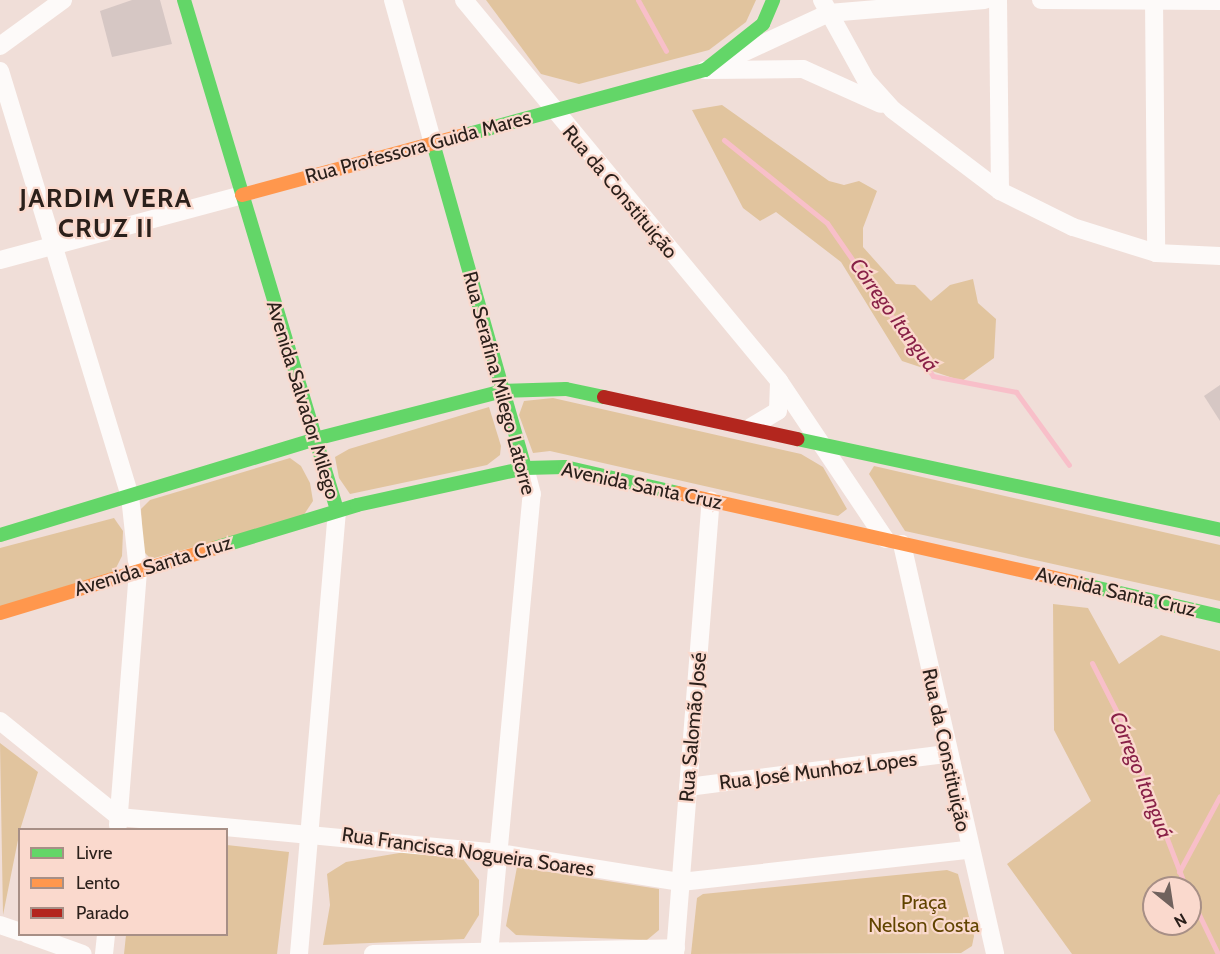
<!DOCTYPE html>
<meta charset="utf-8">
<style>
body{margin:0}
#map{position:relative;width:1220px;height:954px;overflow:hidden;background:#f0ded8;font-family:Cabin,sans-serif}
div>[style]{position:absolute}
.green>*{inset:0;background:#e1c49e}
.stream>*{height:5px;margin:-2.5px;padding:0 2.5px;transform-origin:2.5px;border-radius:2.5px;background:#f8bfc9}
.building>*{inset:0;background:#d6c7c4}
.street>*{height:18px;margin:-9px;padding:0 9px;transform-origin:9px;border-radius:9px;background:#fdfaf9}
.fast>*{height:14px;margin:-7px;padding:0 7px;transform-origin:7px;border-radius:7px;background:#63d668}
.slow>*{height:14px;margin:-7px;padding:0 7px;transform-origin:7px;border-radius:7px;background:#ff974d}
.jam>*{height:14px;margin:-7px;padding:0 7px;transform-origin:7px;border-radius:7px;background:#b3261e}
span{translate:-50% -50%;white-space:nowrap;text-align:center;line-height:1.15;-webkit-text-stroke:4.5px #fad9cd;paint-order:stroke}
.street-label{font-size:20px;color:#2b201b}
.park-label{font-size:20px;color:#614400}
.water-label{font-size:21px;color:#892147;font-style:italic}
.district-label{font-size:26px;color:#2b201b;font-weight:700;letter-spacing:1.5px}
.legend{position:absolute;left:18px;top:828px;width:210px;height:108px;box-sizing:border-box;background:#fad9cd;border:2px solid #a78f86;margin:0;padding:8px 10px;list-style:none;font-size:18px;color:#2b201b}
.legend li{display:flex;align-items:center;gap:12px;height:30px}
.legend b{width:30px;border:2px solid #a78f86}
.north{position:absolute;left:1142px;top:876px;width:60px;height:60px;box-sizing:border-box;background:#fad9cd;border:2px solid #a78f86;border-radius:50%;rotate:150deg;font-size:16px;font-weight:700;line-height:24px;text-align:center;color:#2b201b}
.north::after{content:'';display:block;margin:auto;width:21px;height:27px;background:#70625d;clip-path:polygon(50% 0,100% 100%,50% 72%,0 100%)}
</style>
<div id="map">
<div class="green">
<div style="clip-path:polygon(486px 0,756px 0,746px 22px,709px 50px,579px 84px,541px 74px)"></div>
<div style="clip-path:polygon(722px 105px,829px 181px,844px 185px,859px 181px,877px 191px,863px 228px,863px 247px,896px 284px,915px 285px,931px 301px,950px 285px,973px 279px,978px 303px,996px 319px,994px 358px,962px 381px,902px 361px,841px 262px,776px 212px,760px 221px,743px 208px,692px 110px)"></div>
<div style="clip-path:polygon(553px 398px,801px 454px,823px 467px,847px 509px,838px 516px,824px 513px,550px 451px,533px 453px,519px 415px,524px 401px)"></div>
<div style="clip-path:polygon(489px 407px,501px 446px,500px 455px,487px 465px,350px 494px,339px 478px,335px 457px,349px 449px)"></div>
<div style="clip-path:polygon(290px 458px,301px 466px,310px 483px,313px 501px,303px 516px,151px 559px,143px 551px,141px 509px,150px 500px)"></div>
<div style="clip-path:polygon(874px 466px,1220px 545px,1220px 601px,905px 531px,869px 474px)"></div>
<div style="clip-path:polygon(114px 518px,123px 531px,122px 556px,114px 572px,0 607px,0 548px)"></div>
<div style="clip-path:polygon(evenodd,1053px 604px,1088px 608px,1119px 664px,1161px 635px,1220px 651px,1220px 954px,1072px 954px,1007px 864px,1091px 801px,1054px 730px,1053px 604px,1154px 888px,1190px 888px,1190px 924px,1154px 924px,1154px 888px)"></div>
<div style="clip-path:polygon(0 743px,38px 772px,20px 830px,3px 915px)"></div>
<div style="clip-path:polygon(227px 845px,289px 852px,277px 954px,124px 954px,126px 935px,226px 934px)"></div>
<div style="clip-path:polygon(417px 850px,463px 859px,479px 880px,479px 915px,464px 939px,323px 945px,330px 905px,327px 874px,346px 862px)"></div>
<div style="clip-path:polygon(517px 867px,659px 889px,659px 930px,647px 940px,516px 935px,506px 926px)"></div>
<div style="clip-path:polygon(947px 870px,958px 874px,974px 936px,972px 946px,961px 953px,691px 954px,697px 898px,703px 894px)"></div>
</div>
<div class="stream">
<div style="left:638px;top:0;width:58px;rotate:61.2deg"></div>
<div style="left:724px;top:140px;width:132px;rotate:38.9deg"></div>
<div style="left:827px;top:223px;width:186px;rotate:55.3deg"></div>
<div style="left:933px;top:376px;width:85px;rotate:10.9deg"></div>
<div style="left:1016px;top:392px;width:90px;rotate:54deg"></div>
<div style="left:1092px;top:663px;width:66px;rotate:63deg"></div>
<div style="left:1122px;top:722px;width:178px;rotate:68.9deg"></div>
<div style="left:1179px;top:872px;width:86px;rotate:-61.7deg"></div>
<div style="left:1190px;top:896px;width:64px;rotate:64.2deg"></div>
</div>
<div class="building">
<div style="clip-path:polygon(132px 0,160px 0,172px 44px,112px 57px,100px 11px)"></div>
<div style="clip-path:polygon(1220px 385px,1220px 421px,1204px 396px)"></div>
</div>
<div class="street">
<div style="left:393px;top:0;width:148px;rotate:74.4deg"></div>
<div style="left:464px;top:0;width:494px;rotate:50.4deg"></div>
<div style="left:779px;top:381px;width:190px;rotate:56.1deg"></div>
<div style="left:822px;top:0;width:91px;rotate:61.2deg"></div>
<div style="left:866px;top:80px;width:40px;rotate:48deg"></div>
<div style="left:893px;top:110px;width:134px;rotate:37.1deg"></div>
<div style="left:1000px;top:191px;width:81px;rotate:26.3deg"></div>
<div style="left:1073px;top:227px;width:87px;rotate:17.4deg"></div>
<div style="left:1156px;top:253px;width:64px;rotate:2.7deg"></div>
<div style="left:998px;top:0;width:191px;rotate:89.4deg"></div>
<div style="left:1041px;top:0;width:179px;rotate:0.3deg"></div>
<div style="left:1154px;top:0;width:253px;rotate:89.5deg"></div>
<div style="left:0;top:46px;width:78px;rotate:-36.1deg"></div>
<div style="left:734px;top:57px;width:105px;rotate:-24.9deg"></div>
<div style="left:829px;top:13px;width:156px;rotate:-4.8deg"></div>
<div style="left:705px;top:70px;width:98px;rotate:-0.6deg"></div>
<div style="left:803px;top:69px;width:85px;rotate:24.2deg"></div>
<div style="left:0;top:71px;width:444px;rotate:73deg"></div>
<div style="left:130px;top:496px;width:75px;rotate:83.9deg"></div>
<div style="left:138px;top:571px;width:255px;rotate:94.5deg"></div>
<div style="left:0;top:260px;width:251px;rotate:-15deg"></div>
<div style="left:751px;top:427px;width:31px;rotate:-31deg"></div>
<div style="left:778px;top:411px;width:30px;rotate:-88deg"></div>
<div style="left:902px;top:544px;width:420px;rotate:77.2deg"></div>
<div style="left:0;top:721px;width:153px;rotate:38.9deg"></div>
<div style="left:119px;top:817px;width:382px;rotate:5.4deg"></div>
<div style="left:499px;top:853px;width:184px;rotate:9.1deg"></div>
<div style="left:681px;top:882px;width:289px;rotate:-6.4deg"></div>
<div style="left:688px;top:787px;width:261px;rotate:-7.3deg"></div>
<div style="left:0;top:925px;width:21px;rotate:19deg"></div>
<div style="left:27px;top:934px;width:59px;rotate:19.7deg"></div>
<div style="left:104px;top:954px;width:20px;rotate:-84deg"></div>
<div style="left:299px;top:954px;width:446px;rotate:-85.1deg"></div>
<div style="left:373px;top:954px;width:303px;rotate:-1.1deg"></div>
<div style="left:489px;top:954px;width:462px;rotate:-84.7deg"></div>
<div style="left:532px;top:494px;width:27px;rotate:-105deg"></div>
<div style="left:675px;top:954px;width:455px;rotate:-85.5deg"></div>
</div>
<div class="fast">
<div style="left:184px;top:0;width:532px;rotate:73.3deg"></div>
<div style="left:465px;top:135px;width:249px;rotate:-15.2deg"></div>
<div style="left:705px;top:70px;width:74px;rotate:-38.4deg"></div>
<div style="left:763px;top:24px;width:26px;rotate:-67deg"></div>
<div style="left:433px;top:143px;width:338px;rotate:74.2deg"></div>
<div style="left:797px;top:439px;width:433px;rotate:12.1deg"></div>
<div style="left:0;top:535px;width:329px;rotate:-16.9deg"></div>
<div style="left:315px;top:439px;width:194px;rotate:-14.3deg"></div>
<div style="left:503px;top:391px;width:63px;rotate:-1.8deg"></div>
<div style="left:566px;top:389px;width:39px;rotate:12deg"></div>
<div style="left:215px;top:548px;width:148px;rotate:-16.8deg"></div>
<div style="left:357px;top:505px;width:172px;rotate:-12.4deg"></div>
<div style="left:525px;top:468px;width:40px;rotate:-1.4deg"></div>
<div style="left:565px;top:467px;width:116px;rotate:13deg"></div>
<div style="left:1081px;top:584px;width:143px;rotate:13deg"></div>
</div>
<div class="slow">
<div style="left:242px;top:195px;width:231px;rotate:-15.1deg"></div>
<div style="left:678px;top:493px;width:413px;rotate:12.7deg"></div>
<div style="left:0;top:613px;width:225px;rotate:-16.8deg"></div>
</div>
<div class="jam">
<div style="left:604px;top:397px;width:198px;rotate:12.3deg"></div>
</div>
<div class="street-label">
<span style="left:418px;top:147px;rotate:-15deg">Rua Professora Guida Mares</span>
<span style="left:620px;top:192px;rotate:50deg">Rua da Constituição</span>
<span style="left:499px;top:383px;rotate:75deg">Rua Serafina Milego Latorre</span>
<span style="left:303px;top:400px;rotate:73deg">Avenida Salvador Milego</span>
<span style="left:642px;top:486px;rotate:12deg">Avenida Santa Cruz</span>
<span style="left:153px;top:566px;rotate:-17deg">Avenida Santa Cruz</span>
<span style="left:1116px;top:592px;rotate:13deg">Avenida Santa Cruz</span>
<span style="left:693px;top:727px;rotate:-85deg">Rua Salomão José</span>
<span style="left:946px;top:750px;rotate:78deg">Rua da Constituição</span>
<span style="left:818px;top:771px;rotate:-7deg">Rua José Munhoz Lopes</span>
<span style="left:468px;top:852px;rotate:8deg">Rua Francisca Nogueira Soares</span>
</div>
<div class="park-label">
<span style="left:924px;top:914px">Praça<br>Nelson Costa</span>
</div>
<div class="water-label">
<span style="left:894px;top:315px;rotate:54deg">Córrego Itanguá</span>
<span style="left:1141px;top:775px;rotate:68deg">Córrego Itanguá</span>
</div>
<div class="district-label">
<span style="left:106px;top:214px">JARDIM VERA<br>CRUZ II</span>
</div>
<ul class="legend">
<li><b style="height:8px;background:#63d668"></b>Livre</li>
<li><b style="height:8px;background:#ff974d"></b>Lento</li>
<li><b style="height:8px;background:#b3261e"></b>Parado</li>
</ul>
<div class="north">N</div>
</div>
